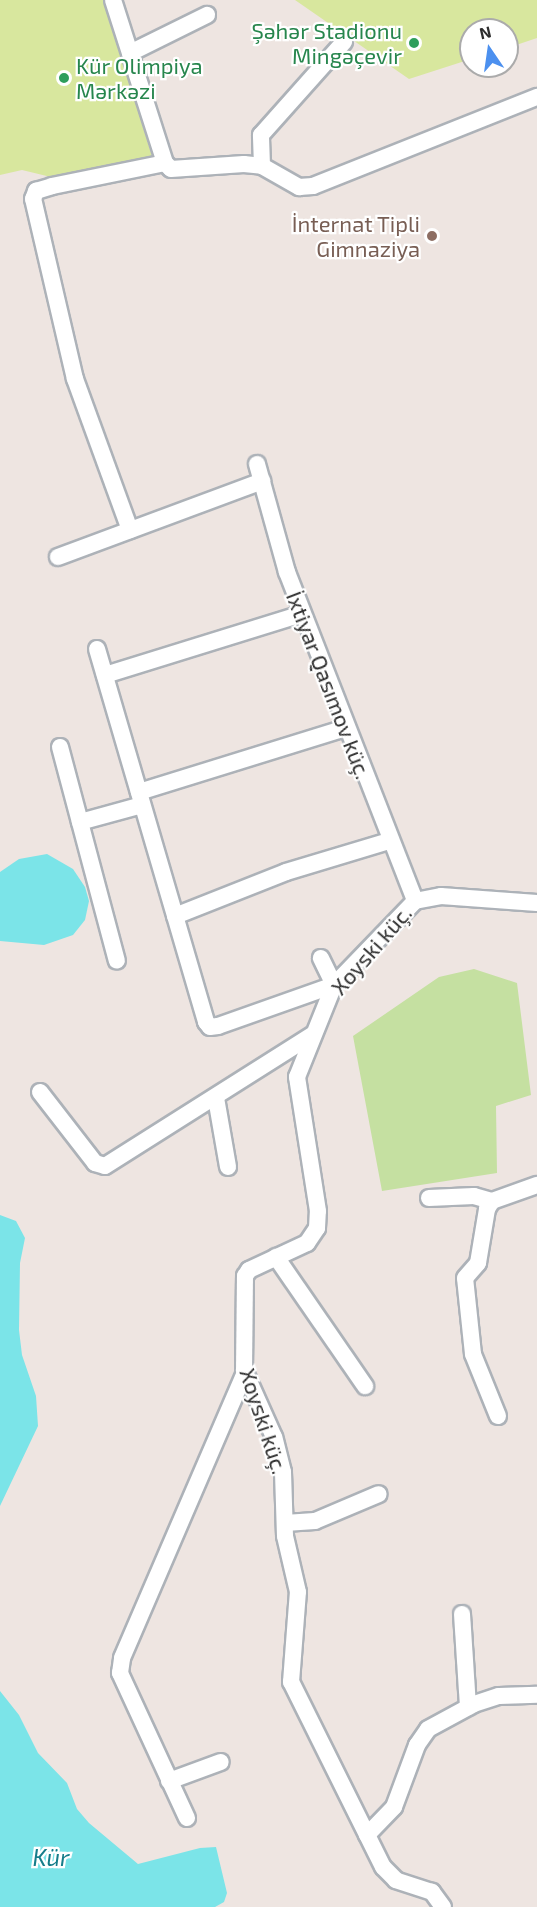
<!DOCTYPE html>
<meta charset="utf-8">
<style>
body{margin:0}
#map{position:relative;width:537px;height:1907px;overflow:hidden;background:#eee5e1;font-family:"Exo 2",sans-serif}
div>[style]{position:absolute}
.green>*{inset:0;background:#c5e0a1}
.pitch>*{inset:0;background:#d8e79e}
.water>*{inset:0;background:#7be4e8}
.roads{filter:drop-shadow(2px 0 #adb2b8) drop-shadow(-2px 0 #adb2b8) drop-shadow(0 2px #adb2b8) drop-shadow(0 -2px #adb2b8)}
.minor>*{height:16px;margin:-8px;padding:0 8px;transform-origin:8px;border-radius:8px;background:#fff}
.dots>*{width:16px;height:16px;translate:-50% -50%;box-sizing:border-box;border:3px solid #fff;border-radius:50%}
span{translate:-50% -50%;white-space:nowrap;text-align:center;line-height:1.15;-webkit-text-stroke:4.5px #fff;paint-order:stroke}
.leisure-label{font-size:22px;color:#27864d}
.right{translate:-100% -50%;text-align:right}
.left{translate:0 -50%;text-align:left}
.education-label{font-size:22px;color:#785e54}
.street-label{font-size:22px;color:#2d2d2d}
.water-label{font-size:24px;color:#167d8a;font-style:italic}
.north{position:absolute;left:459px;top:18px;width:60px;height:60px;box-sizing:border-box;background:#fff;border:2px solid #ababab;border-radius:50%;rotate:347deg;font-size:16px;font-weight:700;line-height:24px;text-align:center;color:#2d2d2d}
.north::after{content:'';display:block;margin:auto;width:21px;height:27px;background:#4c90ef;clip-path:polygon(50% 0,100% 100%,50% 72%,0 100%)}
</style>
<div id="map">
<div class="green">
<div style="clip-path:polygon(474px 969px,517px 983px,531px 1095px,496px 1106px,497px 1173px,382px 1191px,353px 1036px,439px 977px)"></div>
</div>
<div class="pitch">
<div style="clip-path:polygon(0 0,104px 0,152px 156px,55px 178px,22px 170px,0 175px)"></div>
<div style="clip-path:polygon(295px 0,537px 0,537px 38px,507px 48px,507px 30px,471px 30px,471px 59px,409px 79px)"></div>
</div>
<div class="water">
<div style="clip-path:polygon(47px 854px,73px 869px,85px 887px,89px 901px,85px 920px,73px 935px,44px 945px,0 941px,0 872px,19px 859px)"></div>
<div style="clip-path:polygon(0 1215px,16px 1221px,25px 1238px,20px 1263px,19px 1330px,22px 1355px,36px 1396px,38px 1426px,0 1506px)"></div>
<div style="clip-path:polygon(0 1691px,19px 1715px,38px 1753px,67px 1783px,77px 1809px,89px 1823px,138px 1864px,200px 1848px,216px 1847px,227px 1893px,224px 1902px,215px 1907px,0 1907px)"></div>
</div>
<div class="roads">
<div class="minor">
<div style="left:113px;top:0;width:171px;rotate:72.3deg"></div>
<div style="left:165px;top:163px;width:8px;rotate:45deg"></div>
<div style="left:171px;top:169px;width:73px;rotate:-3.9deg"></div>
<div style="left:244px;top:164px;width:18px;rotate:6deg"></div>
<div style="left:262px;top:166px;width:43px;rotate:29.6deg"></div>
<div style="left:299px;top:187px;width:14px;rotate:-4deg"></div>
<div style="left:313px;top:186px;width:241px;rotate:-21.7deg"></div>
<div style="left:130px;top:53px;width:86px;rotate:-26.3deg"></div>
<div style="left:262px;top:166px;width:31px;rotate:-92deg"></div>
<div style="left:261px;top:135px;width:125px;rotate:-48.3deg"></div>
<div style="left:257px;top:464px;width:112px;rotate:74.5deg"></div>
<div style="left:287px;top:572px;width:353px;rotate:68.7deg"></div>
<div style="left:130px;top:530px;width:161px;rotate:-110deg"></div>
<div style="left:75px;top:379px;width:185px;rotate:-103.1deg"></div>
<div style="left:33px;top:199px;width:9px;rotate:-69deg"></div>
<div style="left:36px;top:191px;width:17px;rotate:-17deg"></div>
<div style="left:52px;top:186px;width:115px;rotate:-11.5deg"></div>
<div style="left:58px;top:557px;width:218px;rotate:-20.4deg"></div>
<div style="left:97px;top:649px;width:389px;rotate:73.7deg"></div>
<div style="left:206px;top:1022px;width:6px;rotate:51deg"></div>
<div style="left:210px;top:1027px;width:8px;rotate:-7deg"></div>
<div style="left:218px;top:1026px;width:123px;rotate:-19.5deg"></div>
<div style="left:334px;top:985px;width:30px;rotate:-116deg"></div>
<div style="left:105px;top:675px;width:206px;rotate:-17.2deg"></div>
<div style="left:60px;top:747px;width:221px;rotate:75.1deg"></div>
<div style="left:139px;top:792px;width:217px;rotate:-17.2deg"></div>
<div style="left:80px;top:822px;width:64px;rotate:-15.3deg"></div>
<div style="left:175px;top:916px;width:119px;rotate:-21.6deg"></div>
<div style="left:286px;top:872px;width:108px;rotate:-16.8deg"></div>
<div style="left:40px;top:1092px;width:90px;rotate:52.2deg"></div>
<div style="left:95px;top:1163px;width:10px;rotate:17deg"></div>
<div style="left:105px;top:1166px;width:245px;rotate:-32.3deg"></div>
<div style="left:216px;top:1098px;width:70px;rotate:80.1deg"></div>
<div style="left:429px;top:1198px;width:45px;rotate:-2.5deg"></div>
<div style="left:474px;top:1196px;width:19px;rotate:16deg"></div>
<div style="left:276px;top:1257px;width:157px;rotate:55.4deg"></div>
<div style="left:498px;top:1416px;width:67px;rotate:-112deg"></div>
<div style="left:473px;top:1354px;width:76px;rotate:-96deg"></div>
<div style="left:465px;top:1278px;width:20px;rotate:-49deg"></div>
<div style="left:478px;top:1263px;width:55px;rotate:-80.5deg"></div>
<div style="left:487px;top:1209px;width:9px;rotate:-58deg"></div>
<div style="left:492px;top:1201px;width:48px;rotate:-19.6deg"></div>
<div style="left:285px;top:1523px;width:30px;rotate:-4deg"></div>
<div style="left:315px;top:1521px;width:69px;rotate:-22.9deg"></div>
<div style="left:462px;top:1614px;width:93px;rotate:86.3deg"></div>
<div style="left:169px;top:1781px;width:55px;rotate:-20.1deg"></div>
<div style="left:187px;top:1818px;width:160px;rotate:-114.8deg"></div>
<div style="left:120px;top:1673px;width:15px;rotate:-82deg"></div>
<div style="left:122px;top:1658px;width:311px;rotate:-66.7deg"></div>
<div style="left:367px;top:1835px;width:39px;rotate:-46deg"></div>
<div style="left:394px;top:1807px;width:66px;rotate:-69.6deg"></div>
<div style="left:417px;top:1745px;width:19px;rotate:-55deg"></div>
<div style="left:428px;top:1729px;width:52px;rotate:-28.5deg"></div>
<div style="left:474px;top:1704px;width:26px;rotate:-18deg"></div>
<div style="left:499px;top:1696px;width:38px;rotate:-2deg"></div>
<div style="left:443px;top:1907px;width:19px;rotate:-126deg"></div>
<div style="left:432px;top:1892px;width:38px;rotate:-162deg"></div>
<div style="left:396px;top:1880px;width:18px;rotate:-135deg"></div>
<div style="left:383px;top:1867px;width:207px;rotate:-116.4deg"></div>
<div style="left:291px;top:1682px;width:90px;rotate:-85.6deg"></div>
<div style="left:298px;top:1592px;width:57px;rotate:-103.1deg"></div>
<div style="left:285px;top:1536px;width:64px;rotate:-91.8deg"></div>
<div style="left:283px;top:1472px;width:36px;rotate:-104deg"></div>
<div style="left:274px;top:1437px;width:73px;rotate:-114.1deg"></div>
<div style="left:244px;top:1370px;width:94px;rotate:-89.4deg"></div>
<div style="left:245px;top:1276px;width:7px;rotate:-56deg"></div>
<div style="left:249px;top:1270px;width:64px;rotate:-25deg"></div>
<div style="left:307px;top:1243px;width:18px;rotate:-56deg"></div>
<div style="left:317px;top:1228px;width:17px;rotate:-87deg"></div>
<div style="left:318px;top:1211px;width:136px;rotate:-98.9deg"></div>
<div style="left:297px;top:1077px;width:99px;rotate:-68.1deg"></div>
<div style="left:334px;top:985px;width:117px;rotate:-46deg"></div>
<div style="left:415px;top:901px;width:26px;rotate:-11deg"></div>
<div style="left:441px;top:896px;width:96px;rotate:4.2deg"></div>
</div>
</div>
<div class="dots">
<div style="left:414px;top:43px;background:#2e9e5b"></div>
<div style="left:64px;top:78px;background:#2e9e5b"></div>
<div style="left:432px;top:236px;background:#8d6e63"></div>
</div>
<div class="leisure-label">
<span class="right" style="left:402px;top:43px">Şəhər Stadionu<br>Mingəçevir</span>
<span class="left" style="left:76px;top:78px">Kür Olimpiya<br>Mərkəzi</span>
</div>
<div class="education-label">
<span class="right" style="left:420px;top:236px">İnternat Tipli<br>Gimnaziya</span>
</div>
<div class="street-label">
<span style="left:329px;top:685px;rotate:69deg">İxtiyar Qasımov küç.</span>
<span style="left:371px;top:950px;rotate:-49deg">Xoyski küç.</span>
<span style="left:264px;top:1421px;rotate:72deg">Xoyski küç.</span>
</div>
<div class="water-label">
<span style="left:51px;top:1857px">Kür</span>
</div>
<div class="north">N</div>
</div>
